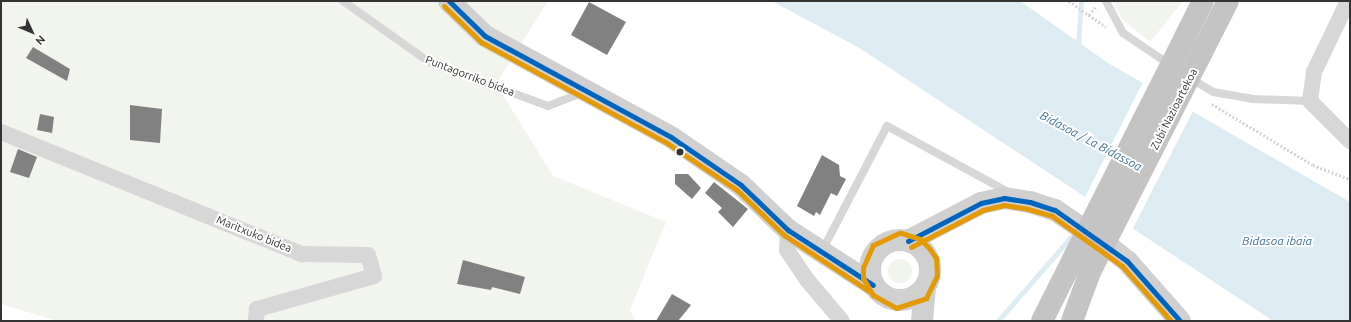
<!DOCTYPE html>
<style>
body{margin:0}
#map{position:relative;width:1351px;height:322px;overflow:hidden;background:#fff;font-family:Ubuntu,sans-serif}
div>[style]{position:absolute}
.green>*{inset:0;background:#f1f5ed}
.round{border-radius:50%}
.water>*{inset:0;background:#ddebf3}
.pier>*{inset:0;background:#fff}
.stream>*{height:4.5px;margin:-2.25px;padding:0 2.25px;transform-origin:2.25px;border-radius:2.25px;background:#ddebf3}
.building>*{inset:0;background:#818181}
.path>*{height:2.5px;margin-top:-1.25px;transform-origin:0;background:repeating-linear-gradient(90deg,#d6d6d6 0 2px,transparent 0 4px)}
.lane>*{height:8px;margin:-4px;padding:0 4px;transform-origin:4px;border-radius:4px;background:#d7d7d7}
.street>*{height:16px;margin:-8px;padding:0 8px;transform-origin:8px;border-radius:8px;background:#d7d7d7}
.secondary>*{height:22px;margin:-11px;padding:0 11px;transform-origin:11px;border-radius:11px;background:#d0d0d0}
.secondary>.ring{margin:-11px;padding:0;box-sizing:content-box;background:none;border:22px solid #d0d0d0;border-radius:50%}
.highway>*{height:22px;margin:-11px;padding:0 11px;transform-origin:11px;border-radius:11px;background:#c4c4c4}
.highway-bridge>*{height:22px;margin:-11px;padding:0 11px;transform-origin:11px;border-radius:11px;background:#c4c4c4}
.bus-1>*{height:5px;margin:-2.5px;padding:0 2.5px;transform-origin:2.5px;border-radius:2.5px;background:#0065bd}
.bus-2>*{height:5px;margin:-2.5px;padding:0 2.5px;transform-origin:2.5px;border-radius:2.5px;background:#e39a05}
.dots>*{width:11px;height:11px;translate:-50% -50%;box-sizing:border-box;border:2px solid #fff;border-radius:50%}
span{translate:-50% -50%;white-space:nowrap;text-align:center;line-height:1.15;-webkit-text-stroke:4px #fff;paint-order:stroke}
.street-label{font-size:11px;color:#333}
.water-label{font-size:12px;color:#3f7597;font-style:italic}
.frame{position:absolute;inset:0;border:2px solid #333;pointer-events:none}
.north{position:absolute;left:12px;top:12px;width:40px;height:40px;-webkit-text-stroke:3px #fff;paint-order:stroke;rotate:134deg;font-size:11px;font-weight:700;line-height:16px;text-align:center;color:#333}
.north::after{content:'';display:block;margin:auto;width:14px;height:18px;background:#333;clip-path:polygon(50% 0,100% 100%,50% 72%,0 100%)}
</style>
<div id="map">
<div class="green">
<div style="clip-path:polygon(1px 1px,548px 1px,496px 84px,553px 176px,666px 222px,630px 310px,635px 321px,58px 321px,1px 304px)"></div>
<div style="clip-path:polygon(1112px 1px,1183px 1px,1150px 42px,1122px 19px)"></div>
<div class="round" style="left:888px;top:259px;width:24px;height:24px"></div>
</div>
<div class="water">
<div style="clip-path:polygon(772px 1px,1020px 1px,1108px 63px,1350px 202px,1350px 321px,1273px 321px,861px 49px)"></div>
</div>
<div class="pier">
<div style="clip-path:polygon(1143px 82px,1193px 111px,1131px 232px,1083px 201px)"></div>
</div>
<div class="stream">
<div style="left:1078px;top:47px;width:46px;rotate:-86.3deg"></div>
<div style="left:998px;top:321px;width:111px;rotate:-49deg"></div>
</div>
<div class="building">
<div style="clip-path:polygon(589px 2px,626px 22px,607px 55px,571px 35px)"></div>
<div style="clip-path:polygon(33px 47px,70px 69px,67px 81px,26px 58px)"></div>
<div style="clip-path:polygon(130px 105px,162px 109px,160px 143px,130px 140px)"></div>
<div style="clip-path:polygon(40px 114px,54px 117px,52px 133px,37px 130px)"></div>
<div style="clip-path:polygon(18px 149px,37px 157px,29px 178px,10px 172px)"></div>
<div style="clip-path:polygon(822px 155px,839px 165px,840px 176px,846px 179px,837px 196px,831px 193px,820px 215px,816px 212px,814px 216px,797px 206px)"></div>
<div style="clip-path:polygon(675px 174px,688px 174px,701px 188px,692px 199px,675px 184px)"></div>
<div style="clip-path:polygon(714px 182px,748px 209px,733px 227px,718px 212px,722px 208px,705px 193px)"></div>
<div style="clip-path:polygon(463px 260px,525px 277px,520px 294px,492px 287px,491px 290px,457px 284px)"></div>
<div style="clip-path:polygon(672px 294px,691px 305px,678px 321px,656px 321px)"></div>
</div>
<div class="path">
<div style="left:1069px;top:1px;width:45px;rotate:35.1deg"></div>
<div style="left:1089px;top:15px;width:11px;rotate:-52deg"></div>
<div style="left:1212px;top:104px;width:118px;rotate:31.1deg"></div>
<div style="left:1313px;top:165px;width:40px;rotate:21deg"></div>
</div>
<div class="lane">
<div style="left:343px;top:1px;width:105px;rotate:35.3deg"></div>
<div style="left:429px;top:62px;width:127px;rotate:20.3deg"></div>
<div style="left:548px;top:106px;width:36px;rotate:-21deg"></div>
<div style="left:1106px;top:1px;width:36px;rotate:62deg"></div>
<div style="left:1123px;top:33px;width:57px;rotate:34.2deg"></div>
<div style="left:1190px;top:78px;width:27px;rotate:31deg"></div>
<div style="left:1213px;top:92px;width:41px;rotate:9.9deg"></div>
<div style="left:1253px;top:99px;width:57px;rotate:2deg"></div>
<div style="left:822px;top:251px;width:141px;rotate:-62.5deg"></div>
<div style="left:887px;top:126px;width:138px;rotate:28.6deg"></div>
</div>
<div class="street">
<div style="left:1348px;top:1px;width:79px;rotate:115.6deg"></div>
<div style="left:1314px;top:72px;width:29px;rotate:98deg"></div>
<div style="left:1310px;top:101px;width:57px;rotate:45deg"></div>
<div style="left:1px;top:132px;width:325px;rotate:22.1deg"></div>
<div style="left:302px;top:254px;width:66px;rotate:0.9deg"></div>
<div style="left:368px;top:255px;width:22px;rotate:74deg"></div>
<div style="left:374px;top:276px;width:122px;rotate:164.2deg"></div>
<div style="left:257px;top:309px;width:12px;rotate:95deg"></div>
<div style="left:788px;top:230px;width:20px;rotate:93deg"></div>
<div style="left:787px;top:250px;width:37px;rotate:56deg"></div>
<div style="left:808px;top:281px;width:52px;rotate:49.6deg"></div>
</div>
<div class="secondary">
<div style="left:449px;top:1px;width:50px;rotate:44.2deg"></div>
<div style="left:485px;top:36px;width:212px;rotate:28.5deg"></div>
<div style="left:671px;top:137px;width:85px;rotate:34.4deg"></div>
<div style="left:741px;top:185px;width:65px;rotate:43.8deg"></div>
<div style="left:788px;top:230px;width:101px;rotate:32.9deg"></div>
<div class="ring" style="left:870px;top:240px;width:38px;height:38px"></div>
<div style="left:908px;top:241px;width:82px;rotate:-27.5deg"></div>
<div style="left:981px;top:203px;width:24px;rotate:-12deg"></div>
<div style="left:1004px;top:198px;width:26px;rotate:9deg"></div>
<div style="left:1030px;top:202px;width:26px;rotate:18deg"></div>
<div style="left:1055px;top:210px;width:65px;rotate:34.4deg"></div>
<div style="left:1109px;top:247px;width:23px;rotate:38deg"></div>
<div style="left:1127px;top:261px;width:80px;rotate:48.5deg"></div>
<div style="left:922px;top:321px;width:33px;rotate:-85deg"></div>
</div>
<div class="highway">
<div style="left:1184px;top:39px;width:42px;rotate:-63.4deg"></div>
<div style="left:1202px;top:52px;width:57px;rotate:-63deg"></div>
<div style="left:1042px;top:321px;width:69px;rotate:-63.4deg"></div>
<div style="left:1072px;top:321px;width:52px;rotate:-69.8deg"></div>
</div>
<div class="highway-bridge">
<div style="left:1073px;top:259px;width:246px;rotate:-63.2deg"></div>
<div style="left:1090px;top:272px;width:247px;rotate:-63deg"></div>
</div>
<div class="bus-1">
<div style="left:449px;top:1px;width:50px;rotate:44.2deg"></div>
<div style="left:485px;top:36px;width:212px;rotate:28.5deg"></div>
<div style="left:671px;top:137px;width:85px;rotate:34.4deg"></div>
<div style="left:741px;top:185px;width:65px;rotate:43.8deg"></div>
<div style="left:788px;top:230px;width:101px;rotate:32.9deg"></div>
<div style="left:908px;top:241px;width:82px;rotate:-27.5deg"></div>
<div style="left:981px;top:203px;width:24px;rotate:-12deg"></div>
<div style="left:1004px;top:198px;width:26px;rotate:9deg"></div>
<div style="left:1030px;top:202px;width:26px;rotate:18deg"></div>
<div style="left:1055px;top:210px;width:88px;rotate:35.3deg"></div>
<div style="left:1127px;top:261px;width:80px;rotate:48.5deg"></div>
</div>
<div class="bus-2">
<div style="left:444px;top:6px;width:52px;rotate:44.2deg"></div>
<div style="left:481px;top:42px;width:212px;rotate:28.5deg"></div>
<div style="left:667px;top:143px;width:84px;rotate:33.9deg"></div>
<div style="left:737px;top:190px;width:65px;rotate:43.8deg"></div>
<div style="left:784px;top:235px;width:102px;rotate:33.4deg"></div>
<div style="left:899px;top:233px;width:29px;rotate:155deg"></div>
<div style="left:873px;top:245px;width:24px;rotate:114deg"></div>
<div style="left:863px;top:267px;width:11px;rotate:90deg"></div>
<div style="left:863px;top:278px;width:20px;rotate:60deg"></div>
<div style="left:873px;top:295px;width:26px;rotate:29deg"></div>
<div style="left:896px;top:308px;width:32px;rotate:-18deg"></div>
<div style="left:926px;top:298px;width:25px;rotate:-64deg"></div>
<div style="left:937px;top:275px;width:17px;rotate:-93deg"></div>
<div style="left:936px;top:258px;width:12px;rotate:-125deg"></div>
<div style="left:929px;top:248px;width:13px;rotate:-135deg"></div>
<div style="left:920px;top:239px;width:20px;rotate:-162deg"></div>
<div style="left:911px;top:247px;width:81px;rotate:-27.2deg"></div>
<div style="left:983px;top:210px;width:22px;rotate:-13deg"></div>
<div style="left:1004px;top:205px;width:24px;rotate:9deg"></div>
<div style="left:1028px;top:209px;width:25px;rotate:16deg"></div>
<div style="left:1052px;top:216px;width:86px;rotate:35.5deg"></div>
<div style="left:1122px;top:266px;width:74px;rotate:48.3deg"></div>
</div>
<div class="dots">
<div style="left:680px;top:152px;background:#333"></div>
</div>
<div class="street-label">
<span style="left:470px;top:76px;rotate:21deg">Puntagorriko bidea</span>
<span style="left:1174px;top:109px;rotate:-63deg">Zubi Nazioartekoa</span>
<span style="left:254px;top:234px;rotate:22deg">Maritxuko bidea</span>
</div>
<div class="water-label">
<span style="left:1091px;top:141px;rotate:28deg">Bidasoa / La Bidassoa</span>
<span style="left:1277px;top:241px">Bidasoa ibaia</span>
</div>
<div class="frame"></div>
<div class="north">N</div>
</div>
